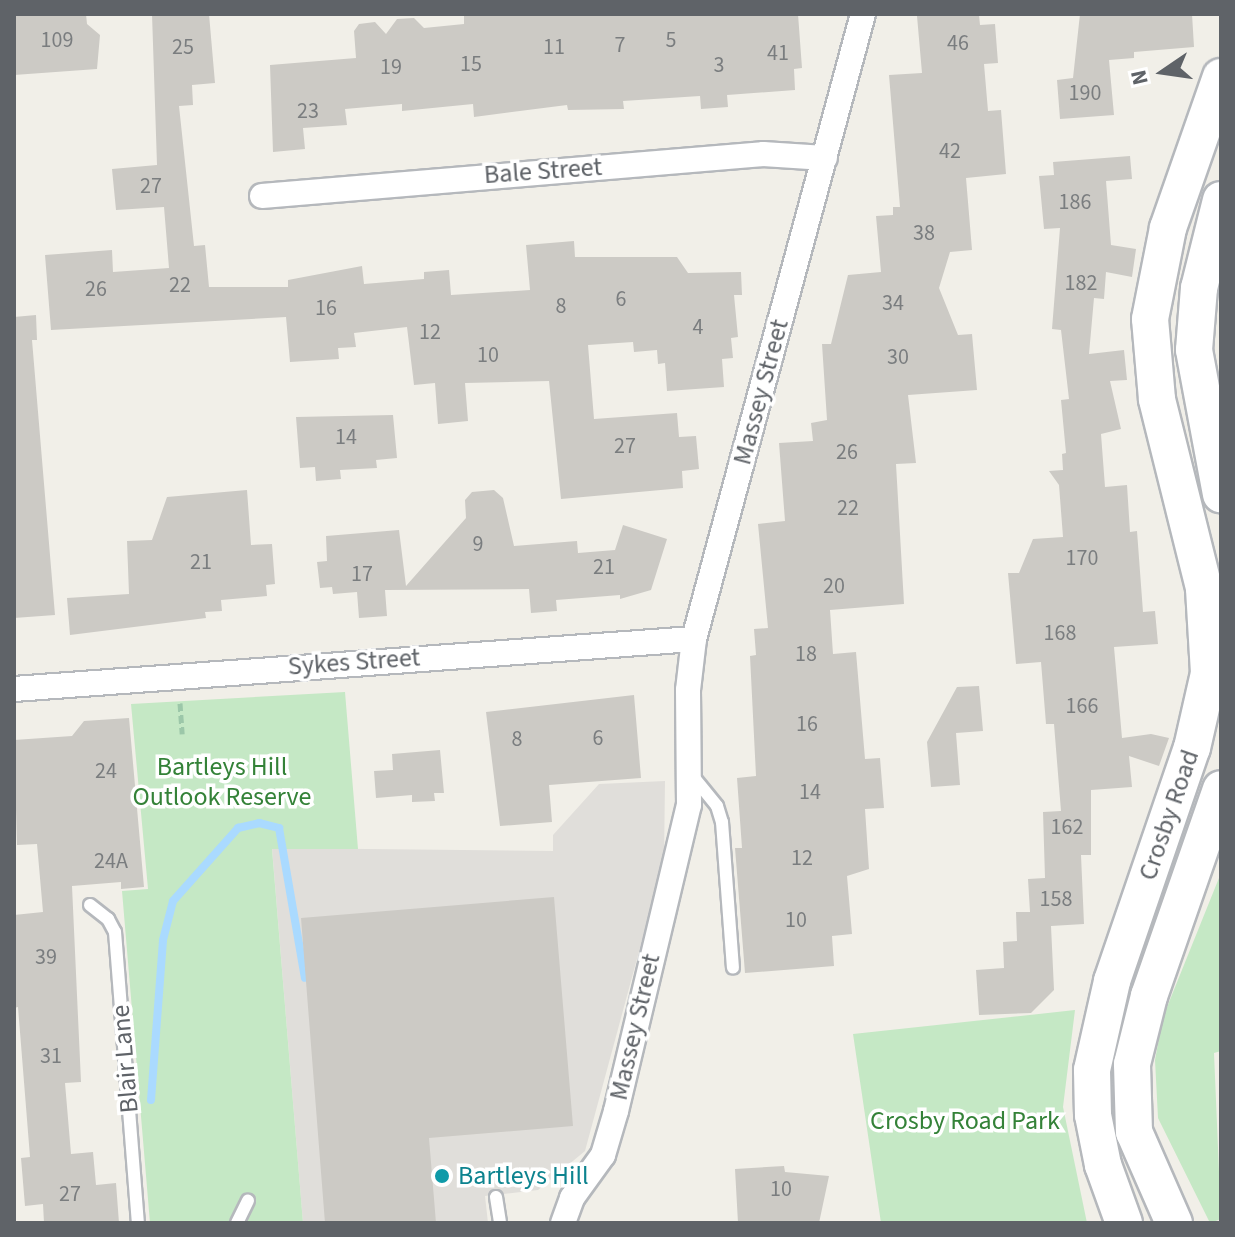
<!DOCTYPE html>
<style>
body{margin:0}
#map{position:relative;width:1235px;height:1237px;overflow:hidden;background:#f1efe8;font-family:"Source Sans 3",sans-serif}
div>[style]{position:absolute}
.industrial>*{inset:0;background:#e0deda}
.green>*{inset:0;background:#c5e8c5}
.stream>*{height:8px;margin:-4px;padding:0 4px;transform-origin:4px;border-radius:4px;background:#aadaff}
.building>*{inset:0;background:#cccac5}
.path>*{height:5px;margin-top:-2.5px;transform-origin:0;background:repeating-linear-gradient(90deg,#9cc7a9 0 8px,transparent 0 12px)}
.roads{filter:drop-shadow(2px 0 #b5b8bc) drop-shadow(-2px 0 #b5b8bc) drop-shadow(0 2px #b5b8bc) drop-shadow(0 -2px #b5b8bc)}
.lane>*{height:12px;margin:-6px;padding:0 6px;transform-origin:6px;border-radius:6px;background:#fff}
.street>*{height:24px;margin:-12px;padding:0 12px;transform-origin:12px;border-radius:12px;background:#fff}
.secondary>*{height:36px;margin:-18px;padding:0 18px;transform-origin:18px;border-radius:18px;background:#fff}
.dots>*{width:22px;height:22px;translate:-50% -50%;box-sizing:border-box;border:4px solid #fff;border-radius:50%}
span{translate:-50% -50%;white-space:nowrap;text-align:center;line-height:1.15;-webkit-text-stroke:7px #fff;paint-order:stroke}
.number-label{font-size:22px;color:#7a7d7f}
.number-label span{-webkit-text-stroke-width:0}
.street-label{font-size:26px;color:#5f6368}
.park-label{font-size:26px;color:#348238}
.culture-label{font-size:26px;color:#0d838f}
.left{translate:0 -50%;text-align:left}
.frame{position:absolute;inset:0;border:16px solid #5f6368;pointer-events:none}
.north{position:absolute;left:1123px;top:32px;width:80px;height:80px;-webkit-text-stroke:6px #fff;paint-order:stroke;rotate:257deg;font-size:22px;font-weight:700;line-height:32px;text-align:center;color:#5f6368}
.north::after{content:'';display:block;margin:auto;width:28px;height:36px;background:#5f6368;clip-path:polygon(50% 0,100% 100%,50% 72%,0 100%)}
</style>
<div id="map">
<div class="industrial">
<div style="clip-path:polygon(665px 781px,664px 859px,585px 1151px,538px 1190px,485px 1196px,488px 1223px,303px 1223px,272px 848px,553px 851px,553px 835px,599px 784px)"></div>
</div>
<div class="green">
<div style="clip-path:polygon(345px 692px,358px 849px,272px 849px,303px 1223px,150px 1223px,122px 891px,148px 889px,131px 704px)"></div>
<div style="clip-path:polygon(1221px 873px,1221px 1051px,1214px 1053px,1221px 1219px,1210px 1223px,1158px 1118px,1155px 1060px,1163px 1017px)"></div>
<div style="clip-path:polygon(1075px 1010px,1063px 1107px,1087px 1223px,881px 1223px,853px 1034px)"></div>
</div>
<div class="stream">
<div style="left:151px;top:1100px;width:160px;rotate:-85.7deg"></div>
<div style="left:163px;top:940px;width:40px;rotate:-75.6deg"></div>
<div style="left:173px;top:901px;width:98px;rotate:-48.3deg"></div>
<div style="left:238px;top:828px;width:22px;rotate:-13deg"></div>
<div style="left:259px;top:823px;width:21px;rotate:14deg"></div>
<div style="left:279px;top:828px;width:152px;rotate:80.2deg"></div>
</div>
<div class="building">
<div style="clip-path:polygon(14px 14px,86px 14px,87px 24px,100px 35px,97px 69px,14px 75px)"></div>
<div style="clip-path:polygon(152px 14px,209px 14px,215px 83px,192px 85px,193px 105px,179px 106px,194px 246px,205px 245px,209px 287px,288px 287px,288px 280px,362px 266px,364px 284px,424px 279px,424px 272px,449px 270px,451px 295px,530px 290px,526px 245px,574px 241px,575px 257px,677px 257px,688px 273px,741px 272px,742px 295px,734px 295px,738px 337px,731px 338px,733px 358px,722px 359px,724px 387px,667px 391px,665px 363px,658px 364px,657px 350px,634px 352px,633px 342px,588px 345px,594px 419px,677px 413px,679px 437px,696px 436px,699px 469px,682px 471px,683px 488px,561px 499px,549px 381px,465px 383px,468px 421px,438px 424px,435px 383px,414px 385px,407px 327px,354px 333px,356px 347px,338px 348px,339px 359px,290px 362px,286px 317px,51px 330px,45px 255px,112px 250px,113px 272px,169px 268px,164px 207px,116px 210px,112px 169px,157px 165px)"></div>
<div style="clip-path:polygon(464px 14px,798px 14px,802px 68px,794px 69px,795px 90px,727px 95px,728px 107px,701px 109px,700px 96px,623px 101px,624px 109px,568px 110px,567px 105px,474px 117px,473px 104px,402px 111px,402px 104px,345px 109px,347px 125px,303px 128px,305px 149px,273px 152px,270px 65px,356px 58px,354px 31px,359px 24px,375px 22px,386px 34px,397px 19px,414px 18px,424px 28px,464px 24px)"></div>
<div style="clip-path:polygon(945px 14px,979px 15px,980px 25px,995px 24px,998px 63px,984px 64px,988px 111px,1001px 110px,1006px 174px,966px 178px,972px 250px,950px 252px,939px 288px,958px 335px,972px 334px,977px 390px,908px 395px,916px 463px,896px 464px,904px 604px,830px 610px,833px 654px,856px 652px,865px 759px,880px 758px,884px 808px,865px 809px,869px 869px,847px 876px,852px 934px,832px 936px,834px 966px,745px 973px,735px 848px,742px 848px,737px 778px,756px 776px,750px 656px,756px 655px,754px 629px,768px 628px,758px 524px,785px 521px,779px 443px,813px 441px,811px 423px,827px 420px,822px 344px,831px 344px,848px 275px,881px 272px,876px 216px,893px 215px,893px 207px,900px 207px,889px 75px,922px 73px,917px 16px)"></div>
<div style="clip-path:polygon(1080px 14px,1192px 14px,1194px 47px,1134px 52px,1134px 58px,1109px 60px,1114px 115px,1060px 119px,1057px 80px,1073px 78px)"></div>
<div style="clip-path:polygon(1130px 156px,1132px 179px,1106px 181px,1111px 245px,1136px 249px,1132px 277px,1106px 272px,1104px 299px,1094px 298px,1089px 354px,1124px 350px,1127px 380px,1110px 381px,1121px 429px,1101px 434px,1105px 487px,1127px 485px,1130px 532px,1137px 531px,1143px 612px,1155px 611px,1158px 644px,1114px 647px,1122px 738px,1151px 734px,1169px 738px,1159px 766px,1129px 756px,1132px 787px,1091px 790px,1091px 855px,1081px 855px,1084px 924px,1051px 926px,1054px 990px,1031px 1013px,979px 1015px,976px 970px,1004px 968px,1003px 942px,1017px 941px,1016px 912px,1030px 912px,1028px 879px,1045px 878px,1043px 812px,1061px 811px,1054px 724px,1046px 724px,1041px 662px,1016px 664px,1008px 573px,1019px 573px,1033px 539px,1063px 537px,1059px 485px,1049px 471px,1063px 470px,1062px 454px,1066px 453px,1061px 400px,1069px 399px,1061px 330px,1052px 329px,1060px 228px,1044px 229px,1039px 176px,1054px 175px,1053px 162px)"></div>
<div style="clip-path:polygon(36px 315px,37px 340px,32px 340px,55px 615px,14px 618px,14px 317px)"></div>
<div style="clip-path:polygon(393px 415px,397px 458px,376px 460px,377px 468px,340px 470px,341px 479px,316px 481px,315px 467px,300px 468px,296px 417px)"></div>
<div style="clip-path:polygon(247px 490px,251px 545px,272px 544px,275px 584px,266px 585px,267px 596px,221px 600px,222px 611px,205px 612px,206px 618px,70px 635px,67px 598px,129px 594px,127px 541px,152px 540px,167px 497px)"></div>
<div style="clip-path:polygon(494px 490px,503px 498px,514px 546px,577px 541px,578px 553px,615px 550px,623px 525px,667px 539px,651px 590px,620px 599px,620px 595px,556px 600px,557px 611px,531px 613px,529px 589px,385px 590px,387px 616px,359px 618px,357px 592px,333px 594px,332px 587px,320px 588px,317px 562px,327px 561px,326px 536px,399px 530px,406px 586px,466px 518px,465px 500px,472px 492px)"></div>
<div style="clip-path:polygon(979px 686px,983px 731px,956px 733px,960px 785px,931px 787px,927px 742px,957px 687px)"></div>
<div style="clip-path:polygon(634px 695px,641px 778px,549px 785px,552px 822px,500px 826px,486px 712px)"></div>
<div style="clip-path:polygon(129px 718px,144px 887px,121px 889px,121px 882px,72px 886px,81px 1082px,65px 1083px,71px 1154px,93px 1152px,96px 1185px,116px 1183px,119px 1223px,44px 1223px,43px 1204px,25px 1206px,21px 1158px,30px 1157px,18px 1007px,14px 1008px,14px 915px,43px 912px,37px 844px,17px 845px,14px 740px,72px 736px,84px 721px)"></div>
<div style="clip-path:polygon(440px 750px,444px 793px,434px 793px,435px 801px,412px 802px,412px 795px,376px 798px,374px 771px,393px 770px,392px 754px)"></div>
<div style="clip-path:polygon(554px 897px,573px 1126px,429px 1138px,436px 1223px,325px 1223px,301px 918px)"></div>
<div style="clip-path:polygon(784px 1166px,785px 1172px,829px 1176px,819px 1223px,738px 1223px,735px 1169px)"></div>
</div>
<div class="path">
<div style="left:180px;top:703px;width:31px;rotate:86deg"></div>
</div>
<div class="roads">
<div class="lane">
<div style="left:691px;top:774px;width:41px;rotate:50.9deg"></div>
<div style="left:717px;top:806px;width:17px;rotate:73deg"></div>
<div style="left:722px;top:822px;width:146px;rotate:85.7deg"></div>
<div style="left:90px;top:905px;width:23px;rotate:38deg"></div>
<div style="left:108px;top:919px;width:15px;rotate:62deg"></div>
<div style="left:115px;top:932px;width:292px;rotate:85.5deg"></div>
<div style="left:496px;top:1197px;width:26px;rotate:81deg"></div>
<div style="left:237px;top:1223px;width:25px;rotate:-64deg"></div>
</div>
<div class="street">
<div style="left:262px;top:196px;width:503px;rotate:-4.79deg"></div>
<div style="left:763px;top:154px;width:62px;rotate:3.7deg"></div>
<div style="left:14px;top:689px;width:682px;rotate:-4.21deg"></div>
<div style="left:563px;top:1223px;width:27px;rotate:-70deg"></div>
<div style="left:572px;top:1198px;width:53px;rotate:-54.2deg"></div>
<div style="left:603px;top:1155px;width:46px;rotate:-73.5deg"></div>
<div style="left:616px;top:1111px;width:315px;rotate:-76.6deg"></div>
<div style="left:689px;top:805px;width:115px;rotate:-90.5deg"></div>
<div style="left:688px;top:690px;width:51px;rotate:-83.3deg"></div>
<div style="left:694px;top:639px;width:647px;rotate:-74.87deg"></div>
</div>
<div class="secondary">
<div style="left:1221px;top:200px;width:91px;rotate:104deg"></div>
<div style="left:1199px;top:288px;width:62px;rotate:94.6deg"></div>
<div style="left:1194px;top:350px;width:147px;rotate:79.4deg"></div>
<div style="left:1124px;top:1223px;width:62px;rotate:-109.9deg"></div>
<div style="left:1103px;top:1165px;width:51px;rotate:-101.3deg"></div>
<div style="left:1093px;top:1115px;width:45px;rotate:-91.3deg"></div>
<div style="left:1092px;top:1070px;width:91px;rotate:-77.3deg"></div>
<div style="left:1112px;top:981px;width:246px;rotate:-71.1deg"></div>
<div style="left:1192px;top:748px;width:77px;rotate:-77.2deg"></div>
<div style="left:1209px;top:673px;width:85px;rotate:-93.4deg"></div>
<div style="left:1204px;top:588px;width:195px;rotate:-104deg"></div>
<div style="left:1157px;top:399px;width:80px;rotate:-95deg"></div>
<div style="left:1150px;top:319px;width:93px;rotate:-78.8deg"></div>
<div style="left:1168px;top:228px;width:160px;rotate:-70.7deg"></div>
<div style="left:1174px;top:1223px;width:99px;rotate:-113.7deg"></div>
<div style="left:1134px;top:1132px;width:68px;rotate:-91.7deg"></div>
<div style="left:1132px;top:1064px;width:70px;rotate:-76deg"></div>
<div style="left:1149px;top:996px;width:219px;rotate:-70.8deg"></div>
</div>
</div>
<div class="dots">
<div style="left:442px;top:1176px;background:#0f9aa8"></div>
</div>
<div class="number-label">
<span style="left:57px;top:41px">109</span>
<span style="left:671px;top:41px">5</span>
<span style="left:958px;top:44px">46</span>
<span style="left:620px;top:46px">7</span>
<span style="left:183px;top:48px">25</span>
<span style="left:554px;top:48px">11</span>
<span style="left:778px;top:54px">41</span>
<span style="left:471px;top:65px">15</span>
<span style="left:719px;top:66px">3</span>
<span style="left:391px;top:68px">19</span>
<span style="left:1085px;top:94px">190</span>
<span style="left:308px;top:112px">23</span>
<span style="left:950px;top:152px">42</span>
<span style="left:151px;top:187px">27</span>
<span style="left:1075px;top:203px">186</span>
<span style="left:924px;top:234px">38</span>
<span style="left:1081px;top:284px">182</span>
<span style="left:180px;top:286px">22</span>
<span style="left:96px;top:290px">26</span>
<span style="left:621px;top:300px">6</span>
<span style="left:893px;top:304px">34</span>
<span style="left:561px;top:307px">8</span>
<span style="left:326px;top:309px">16</span>
<span style="left:698px;top:328px">4</span>
<span style="left:430px;top:333px">12</span>
<span style="left:488px;top:356px">10</span>
<span style="left:898px;top:358px">30</span>
<span style="left:346px;top:438px">14</span>
<span style="left:625px;top:447px">27</span>
<span style="left:847px;top:453px">26</span>
<span style="left:848px;top:509px">22</span>
<span style="left:478px;top:545px">9</span>
<span style="left:1082px;top:559px">170</span>
<span style="left:201px;top:563px">21</span>
<span style="left:604px;top:568px">21</span>
<span style="left:362px;top:575px">17</span>
<span style="left:834px;top:587px">20</span>
<span style="left:1060px;top:634px">168</span>
<span style="left:806px;top:655px">18</span>
<span style="left:1082px;top:707px">166</span>
<span style="left:807px;top:725px">16</span>
<span style="left:598px;top:739px">6</span>
<span style="left:517px;top:740px">8</span>
<span style="left:106px;top:772px">24</span>
<span style="left:810px;top:793px">14</span>
<span style="left:1067px;top:828px">162</span>
<span style="left:802px;top:859px">12</span>
<span style="left:111px;top:862px">24A</span>
<span style="left:1056px;top:900px">158</span>
<span style="left:796px;top:921px">10</span>
<span style="left:46px;top:958px">39</span>
<span style="left:51px;top:1057px">31</span>
<span style="left:781px;top:1190px">10</span>
<span style="left:70px;top:1195px">27</span>
</div>
<div class="street-label">
<span style="left:543px;top:171px;rotate:-4deg">Bale Street</span>
<span style="left:761px;top:392px;rotate:-75deg">Massey Street</span>
<span style="left:354px;top:662px;rotate:-4deg">Sykes Street</span>
<span style="left:1169px;top:815px;rotate:-71deg">Crosby Road</span>
<span style="left:635px;top:1027px;rotate:-77deg">Massey Street</span>
<span style="left:125px;top:1059px;rotate:-95deg">Blair Lane</span>
</div>
<div class="park-label">
<span style="left:222px;top:782px">Bartleys Hill<br>Outlook Reserve</span>
<span style="left:965px;top:1121px">Crosby Road Park</span>
</div>
<div class="culture-label">
<span class="left" style="left:458px;top:1176px">Bartleys Hill</span>
</div>
<div class="frame"></div>
<div class="north">N</div>
</div>
